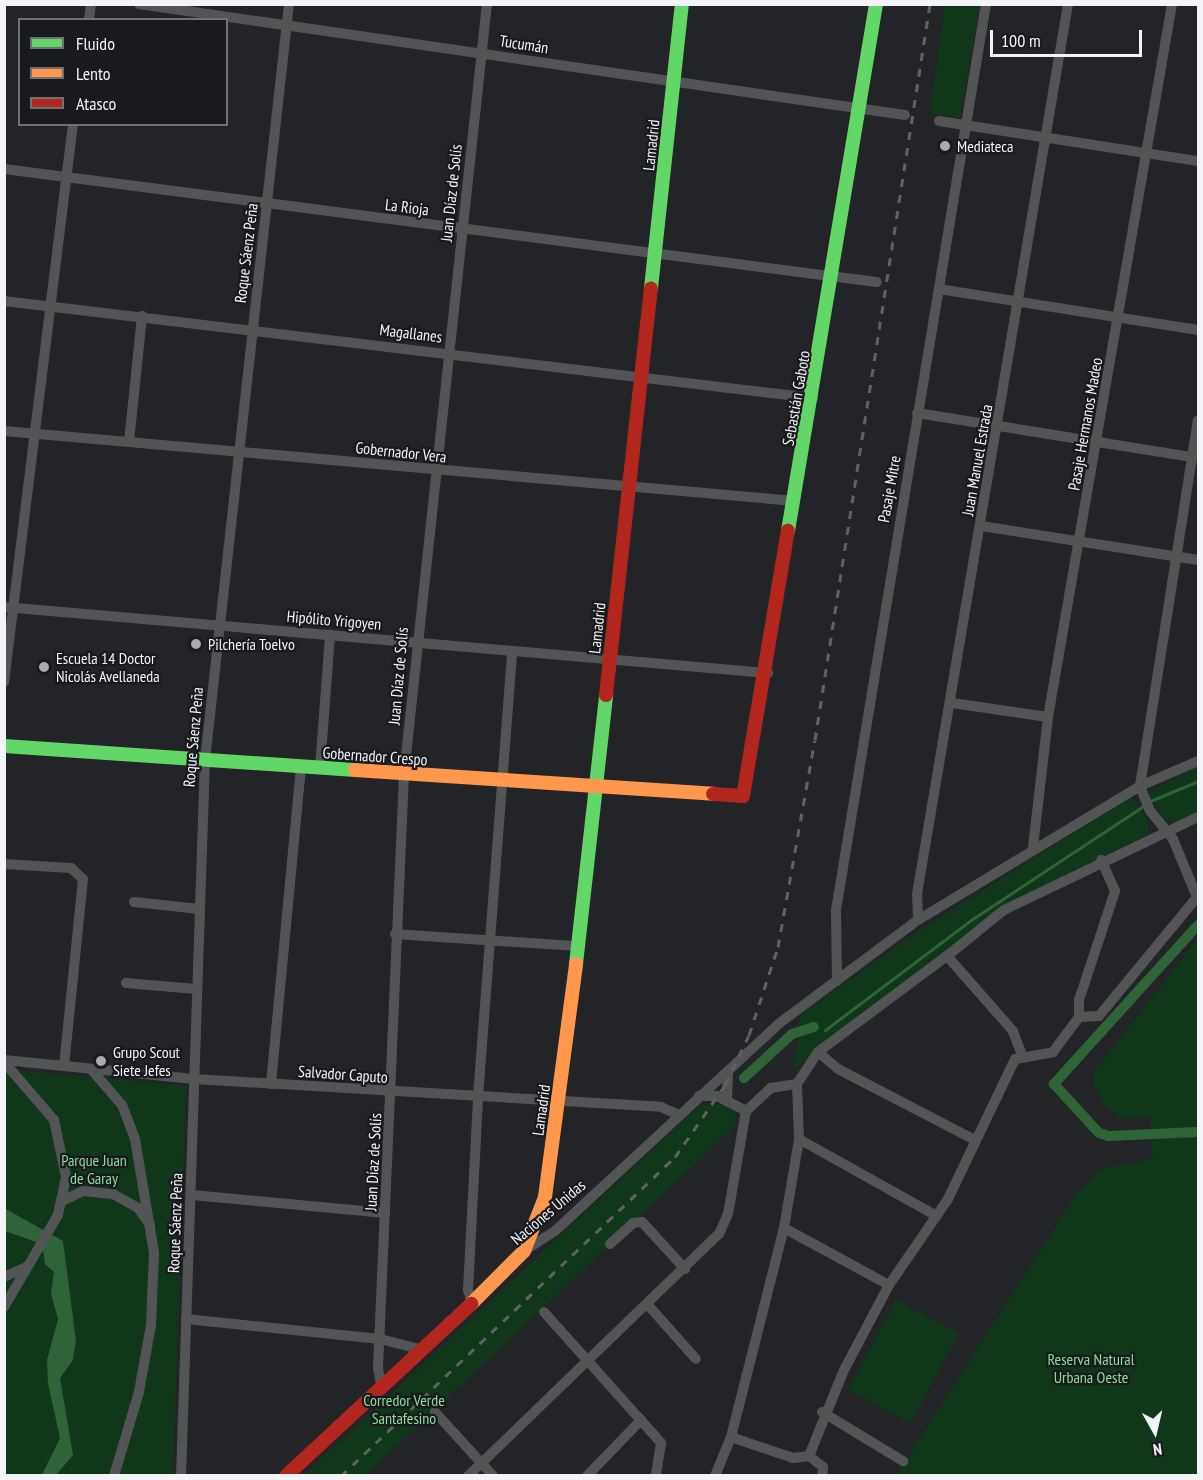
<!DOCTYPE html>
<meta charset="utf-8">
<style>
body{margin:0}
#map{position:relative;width:1203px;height:1480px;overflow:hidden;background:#232427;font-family:"PT Sans Narrow",sans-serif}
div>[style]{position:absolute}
.green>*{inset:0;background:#11371a}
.water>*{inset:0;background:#2e6437}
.stream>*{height:3px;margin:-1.5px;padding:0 1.5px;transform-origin:1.5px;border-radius:1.5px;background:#2e6437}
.canal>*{height:10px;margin:-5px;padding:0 5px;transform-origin:5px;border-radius:5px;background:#2e6437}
.street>*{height:10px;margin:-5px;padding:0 5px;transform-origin:5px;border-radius:5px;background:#535456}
.fast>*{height:14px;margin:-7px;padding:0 7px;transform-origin:7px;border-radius:7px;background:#63d668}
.slow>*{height:14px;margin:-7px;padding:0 7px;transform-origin:7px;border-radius:7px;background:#ff974d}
.jam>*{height:14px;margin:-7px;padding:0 7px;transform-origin:7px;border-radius:7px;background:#b3261e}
.rail>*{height:3px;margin-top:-1.5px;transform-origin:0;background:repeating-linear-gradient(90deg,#616163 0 8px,transparent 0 16px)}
.dots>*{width:16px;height:16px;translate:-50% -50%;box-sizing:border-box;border:3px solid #181a1e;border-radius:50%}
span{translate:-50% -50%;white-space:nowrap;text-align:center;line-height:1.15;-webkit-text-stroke:4.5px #181a1e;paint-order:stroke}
.street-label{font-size:16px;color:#f3f4f7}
.poi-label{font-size:16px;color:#f3f4f7}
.left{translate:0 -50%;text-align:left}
.park-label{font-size:16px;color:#8bde97}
.frame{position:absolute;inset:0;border:6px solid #f3f4f7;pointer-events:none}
.legend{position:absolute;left:18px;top:18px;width:210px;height:108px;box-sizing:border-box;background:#181a1e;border:2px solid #707175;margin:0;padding:8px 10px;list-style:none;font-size:18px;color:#f3f4f7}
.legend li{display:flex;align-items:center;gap:12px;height:30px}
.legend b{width:30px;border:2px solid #707175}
.north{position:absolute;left:1125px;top:1402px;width:60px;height:60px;-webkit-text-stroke:4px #181a1e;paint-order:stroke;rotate:172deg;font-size:16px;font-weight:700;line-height:24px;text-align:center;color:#f3f4f7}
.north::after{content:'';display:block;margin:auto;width:21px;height:27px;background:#f3f4f7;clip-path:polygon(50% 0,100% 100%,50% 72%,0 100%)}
.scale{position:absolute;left:990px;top:30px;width:152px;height:27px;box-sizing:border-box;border:3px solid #f3f4f7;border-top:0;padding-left:8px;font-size:18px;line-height:21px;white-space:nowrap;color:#f3f4f7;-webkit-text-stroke:4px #181a1e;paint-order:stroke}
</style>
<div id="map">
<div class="green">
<div style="clip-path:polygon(945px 5px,980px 5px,960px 118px,930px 113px)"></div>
<div style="clip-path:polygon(1198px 766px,1198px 813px,1176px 822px,1164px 820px,1148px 793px)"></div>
<div style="clip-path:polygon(1130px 797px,1148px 819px,1149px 834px,1003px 906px,794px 1069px,800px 1017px,806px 1011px,913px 935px)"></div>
<div style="clip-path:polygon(1198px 939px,1198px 1475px,896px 1476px,1077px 1193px,1101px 1169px,1153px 1159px,1150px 1117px,1123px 1119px,1105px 1105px,1094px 1086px,1094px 1072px)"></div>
<div style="clip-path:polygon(4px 1069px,186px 1086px,173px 1475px,5px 1475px)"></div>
<div style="clip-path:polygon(725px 1104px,735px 1112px,735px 1126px,366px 1475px,303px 1476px,699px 1106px)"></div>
<div style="clip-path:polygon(896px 1300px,959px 1333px,911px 1423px,848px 1390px)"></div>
</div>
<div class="water">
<div style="clip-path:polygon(4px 1208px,63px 1241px,76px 1341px,73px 1360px,60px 1378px,73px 1455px,56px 1475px,42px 1475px,60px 1438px,48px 1384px,47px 1360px,58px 1319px,51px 1294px,54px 1272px,45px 1264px,42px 1244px,5px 1231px)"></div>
</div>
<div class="stream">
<div style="left:1150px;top:801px;width:52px;rotate:-22.6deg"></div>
<div style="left:825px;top:1030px;width:183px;rotate:-37deg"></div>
<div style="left:971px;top:920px;width:209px;rotate:-33.5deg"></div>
</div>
<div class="canal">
<div style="left:1198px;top:925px;width:215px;rotate:132.2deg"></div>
<div style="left:1054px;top:1084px;width:67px;rotate:47.4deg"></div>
<div style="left:1099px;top:1133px;width:10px;rotate:17deg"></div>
<div style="left:1109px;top:1136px;width:89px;rotate:-2.6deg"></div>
<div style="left:744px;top:1078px;width:65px;rotate:-42.5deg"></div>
<div style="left:792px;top:1034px;width:23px;rotate:-18deg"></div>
</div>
<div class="street">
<div style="left:139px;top:4px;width:774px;rotate:8.25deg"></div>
<div style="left:89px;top:20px;width:16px;rotate:-83deg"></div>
<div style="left:939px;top:121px;width:262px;rotate:8.8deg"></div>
<div style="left:4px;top:169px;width:880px;rotate:7.38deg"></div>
<div style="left:939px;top:289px;width:262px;rotate:9deg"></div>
<div style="left:4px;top:301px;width:815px;rotate:6.84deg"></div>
<div style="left:917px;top:413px;width:285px;rotate:9.1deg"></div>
<div style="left:4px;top:431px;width:794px;rotate:5.06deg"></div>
<div style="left:129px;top:442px;width:127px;rotate:-84.1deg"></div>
<div style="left:981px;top:526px;width:220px;rotate:8.9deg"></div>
<div style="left:4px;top:607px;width:767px;rotate:4.94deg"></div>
<div style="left:4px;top:682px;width:562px;rotate:-82.95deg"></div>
<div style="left:952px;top:703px;width:97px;rotate:8.3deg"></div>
<div style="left:320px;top:768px;width:134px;rotate:-85.7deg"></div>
<div style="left:1033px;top:847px;width:131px;rotate:-83.4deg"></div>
<div style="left:1048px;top:717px;width:724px;rotate:-80.13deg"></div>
<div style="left:4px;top:864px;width:67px;rotate:3.4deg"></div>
<div style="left:71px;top:868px;width:16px;rotate:43deg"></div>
<div style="left:83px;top:879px;width:188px;rotate:95.8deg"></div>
<div style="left:1197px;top:897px;width:63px;rotate:-112.5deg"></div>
<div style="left:1173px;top:839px;width:36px;rotate:-129deg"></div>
<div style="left:1150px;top:811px;width:27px;rotate:-112deg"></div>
<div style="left:1140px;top:786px;width:370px;rotate:-81deg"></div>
<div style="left:134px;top:902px;width:66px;rotate:6.1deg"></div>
<div style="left:918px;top:920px;width:26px;rotate:-92deg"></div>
<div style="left:917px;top:894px;width:903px;rotate:-80.37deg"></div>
<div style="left:395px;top:934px;width:183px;rotate:3.8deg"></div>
<div style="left:837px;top:981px;width:71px;rotate:-90.8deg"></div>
<div style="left:836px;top:910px;width:918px;rotate:-80.6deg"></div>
<div style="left:126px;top:983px;width:70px;rotate:4.9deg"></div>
<div style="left:1079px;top:1017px;width:17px;rotate:-90deg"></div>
<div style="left:1079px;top:1000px;width:115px;rotate:-71.7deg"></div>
<div style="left:1115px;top:891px;width:34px;rotate:-114deg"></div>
<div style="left:818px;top:1052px;width:26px;rotate:40deg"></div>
<div style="left:838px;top:1069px;width:154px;rotate:27.4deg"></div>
<div style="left:1022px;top:1055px;width:26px;rotate:-111deg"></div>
<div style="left:1013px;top:1031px;width:100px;rotate:-131.3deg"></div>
<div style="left:947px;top:956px;width:73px;rotate:-38.9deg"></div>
<div style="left:1004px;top:910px;width:215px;rotate:-25.6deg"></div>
<div style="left:4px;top:1060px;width:191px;rotate:5.7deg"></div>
<div style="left:194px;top:1079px;width:468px;rotate:3.4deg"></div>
<div style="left:661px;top:1107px;width:20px;rotate:24deg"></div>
<div style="left:4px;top:1062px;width:77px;rotate:49.2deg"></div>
<div style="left:54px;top:1120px;width:58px;rotate:78.1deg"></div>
<div style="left:66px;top:1177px;width:39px;rotate:102deg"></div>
<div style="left:58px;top:1215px;width:107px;rotate:120.4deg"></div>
<div style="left:91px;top:1069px;width:48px;rotate:49.3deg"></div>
<div style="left:122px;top:1105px;width:36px;rotate:69deg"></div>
<div style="left:135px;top:1139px;width:116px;rotate:80.5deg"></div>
<div style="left:154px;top:1253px;width:72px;rotate:92.4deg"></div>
<div style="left:151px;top:1325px;width:68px;rotate:100.2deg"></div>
<div style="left:139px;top:1392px;width:88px;rotate:106.6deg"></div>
<div style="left:271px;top:1084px;width:318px;rotate:-84.6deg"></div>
<div style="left:797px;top:1084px;width:38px;rotate:-57deg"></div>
<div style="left:818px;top:1052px;width:161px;rotate:-36.7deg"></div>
<div style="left:699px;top:1096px;width:18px"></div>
<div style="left:717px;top:1096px;width:33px;rotate:27deg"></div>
<div style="left:727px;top:1099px;width:28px;rotate:-88deg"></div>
<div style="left:746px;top:1111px;width:34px;rotate:-43deg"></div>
<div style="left:771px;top:1088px;width:26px;rotate:-9deg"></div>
<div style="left:799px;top:1139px;width:158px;rotate:29.2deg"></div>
<div style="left:192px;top:1195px;width:194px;rotate:5.3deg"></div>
<div style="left:64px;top:1200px;width:21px;rotate:-25deg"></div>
<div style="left:83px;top:1191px;width:30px;rotate:6deg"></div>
<div style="left:113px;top:1194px;width:29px;rotate:29deg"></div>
<div style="left:138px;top:1208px;width:21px;rotate:55deg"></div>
<div style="left:784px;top:1228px;width:119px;rotate:28.5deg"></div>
<div style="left:610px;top:1244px;width:31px;rotate:-42deg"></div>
<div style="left:633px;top:1223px;width:9px;rotate:-6deg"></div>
<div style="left:642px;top:1222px;width:64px;rotate:47.5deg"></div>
<div style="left:524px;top:1251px;width:37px;rotate:-33deg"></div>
<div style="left:555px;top:1231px;width:308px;rotate:-42.8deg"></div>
<div style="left:781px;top:1022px;width:171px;rotate:-36.7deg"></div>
<div style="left:918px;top:920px;width:259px;rotate:-31.1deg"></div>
<div style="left:1140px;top:786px;width:63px;rotate:-23.3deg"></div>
<div style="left:4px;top:1277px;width:24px;rotate:-24deg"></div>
<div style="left:473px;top:1304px;width:15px;rotate:-110deg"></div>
<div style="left:468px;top:1290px;width:194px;rotate:-87deg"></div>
<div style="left:478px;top:1096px;width:446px;rotate:-85.6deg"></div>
<div style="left:648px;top:1305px;width:72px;rotate:48.4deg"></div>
<div style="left:544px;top:1312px;width:176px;rotate:48.2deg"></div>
<div style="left:661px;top:1443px;width:33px;rotate:99deg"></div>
<div style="left:186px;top:1319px;width:195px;rotate:5.9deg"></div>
<div style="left:380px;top:1339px;width:44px;rotate:14.3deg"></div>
<div style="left:382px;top:1389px;width:21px;rotate:-101deg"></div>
<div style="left:378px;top:1368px;width:595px;rotate:-87.49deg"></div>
<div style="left:404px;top:774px;width:774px;rotate:-83.85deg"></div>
<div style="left:435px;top:1412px;width:86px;rotate:47.8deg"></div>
<div style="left:822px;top:1412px;width:95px;rotate:31.2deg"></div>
<div style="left:731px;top:1437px;width:65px;rotate:18.7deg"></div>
<div style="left:793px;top:1458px;width:16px;rotate:-7deg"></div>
<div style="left:809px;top:1456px;width:93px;rotate:-67.9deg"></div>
<div style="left:844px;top:1370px;width:96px;rotate:-62.1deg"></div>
<div style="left:889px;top:1285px;width:104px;rotate:-55.5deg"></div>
<div style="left:948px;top:1199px;width:155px;rotate:-64.4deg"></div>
<div style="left:1015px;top:1059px;width:39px;rotate:-10deg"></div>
<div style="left:1053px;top:1052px;width:44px;rotate:-53.4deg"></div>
<div style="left:1079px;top:1017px;width:20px;rotate:-3deg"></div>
<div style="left:1099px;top:1016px;width:156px;rotate:-50.5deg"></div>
<div style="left:809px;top:1456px;width:18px;rotate:38deg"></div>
<div style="left:823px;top:1467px;width:9px;rotate:96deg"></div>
<div style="left:181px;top:1476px;width:716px;rotate:-88.08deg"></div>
<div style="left:205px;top:760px;width:761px;rotate:-83.66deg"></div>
<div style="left:468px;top:1476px;width:349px;rotate:-44deg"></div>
<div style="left:719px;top:1234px;width:22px;rotate:-66deg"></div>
<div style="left:728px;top:1214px;width:105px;rotate:-80.1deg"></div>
<div style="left:587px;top:1476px;width:78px;rotate:-46deg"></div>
<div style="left:715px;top:1476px;width:42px;rotate:-67.7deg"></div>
<div style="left:731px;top:1437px;width:216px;rotate:-75.8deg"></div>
<div style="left:784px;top:1228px;width:90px;rotate:-80.4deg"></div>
<div style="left:799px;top:1139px;width:55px;rotate:-92.1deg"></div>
</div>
<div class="fast">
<div style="left:651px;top:288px;width:286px;rotate:-83.8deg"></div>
<div style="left:788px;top:531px;width:534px;rotate:-80.52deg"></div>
<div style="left:4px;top:746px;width:352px;rotate:3.9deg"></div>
<div style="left:576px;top:964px;width:271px;rotate:-83.6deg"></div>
</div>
<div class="slow">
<div style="left:355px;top:770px;width:359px;rotate:3.8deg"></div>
<div style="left:471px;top:1304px;width:75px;rotate:-45deg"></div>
<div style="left:524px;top:1251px;width:58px;rotate:-68.7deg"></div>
<div style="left:545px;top:1197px;width:235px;rotate:-82.4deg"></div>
</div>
<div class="jam">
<div style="left:606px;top:695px;width:409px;rotate:-83.7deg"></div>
<div style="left:713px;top:794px;width:30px;rotate:4deg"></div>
<div style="left:743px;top:796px;width:269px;rotate:-80.4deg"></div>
<div style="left:286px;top:1476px;width:253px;rotate:-42.9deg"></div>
</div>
<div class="rail">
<div style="left:341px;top:1476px;width:462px;rotate:-43.7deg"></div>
<div style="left:675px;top:1157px;width:88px;rotate:-55.2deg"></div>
<div style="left:725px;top:1085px;width:55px;rotate:-64.4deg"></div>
<div style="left:749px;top:1035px;width:93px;rotate:-71.8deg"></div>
<div style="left:778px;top:947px;width:210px;rotate:-79.9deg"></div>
<div style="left:815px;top:740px;width:745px;rotate:-81.12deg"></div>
</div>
<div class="dots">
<div style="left:945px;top:146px;background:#aaabae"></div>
<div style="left:196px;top:644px;background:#aaabae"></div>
<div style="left:44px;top:667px;background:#aaabae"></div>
<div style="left:101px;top:1061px;background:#aaabae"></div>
</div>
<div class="street-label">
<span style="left:524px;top:44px;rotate:9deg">Tucumán</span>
<span style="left:651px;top:145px;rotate:-84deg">Lamadrid</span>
<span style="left:451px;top:193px;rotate:-84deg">Juan Díaz de Solís</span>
<span style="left:407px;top:207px;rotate:7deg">La Rioja</span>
<span style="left:246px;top:253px;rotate:-83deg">Roque Sáenz Peña</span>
<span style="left:411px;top:333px;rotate:7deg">Magallanes</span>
<span style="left:796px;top:398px;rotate:-80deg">Sebastián Gaboto</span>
<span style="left:1085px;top:424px;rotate:-80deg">Pasaje Hermanos Madeo</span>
<span style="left:401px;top:452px;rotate:6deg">Gobernador Vera</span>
<span style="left:977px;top:460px;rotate:-80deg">Juan Manuel Estrada</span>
<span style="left:889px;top:489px;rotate:-80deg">Pasaje Mitre</span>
<span style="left:334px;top:620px;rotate:5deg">Hipólito Yrigoyen</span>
<span style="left:597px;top:628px;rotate:-84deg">Lamadrid</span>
<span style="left:398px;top:676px;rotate:-85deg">Juan Díaz de Solís</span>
<span style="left:193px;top:737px;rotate:-85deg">Roque Sáenz Peña</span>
<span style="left:375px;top:756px;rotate:4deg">Gobernador Crespo</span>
<span style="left:343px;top:1074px;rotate:4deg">Salvador Caputo</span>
<span style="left:541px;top:1110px;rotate:-82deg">Lamadrid</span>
<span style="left:373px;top:1162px;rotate:-87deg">Juan Díaz de Solís</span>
<span style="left:548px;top:1212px;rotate:-40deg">Naciones Unidas</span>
<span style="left:175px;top:1223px;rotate:-88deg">Roque Sáenz Peña</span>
</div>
<div class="poi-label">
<span class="left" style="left:957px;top:146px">Mediateca</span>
<span class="left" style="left:208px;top:644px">Pilchería Toelvo</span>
<span class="left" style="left:56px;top:667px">Escuela 14 Doctor<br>Nicolás Avellaneda</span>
<span class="left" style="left:113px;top:1061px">Grupo Scout<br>Siete Jefes</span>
</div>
<div class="park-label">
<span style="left:94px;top:1169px">Parque Juan<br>de Garay</span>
<span style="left:1091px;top:1368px">Reserva Natural<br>Urbana Oeste</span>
<span style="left:404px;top:1409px">Corredor Verde<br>Santafesino</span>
</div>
<div class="frame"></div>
<ul class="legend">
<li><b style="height:8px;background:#63d668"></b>Fluido</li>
<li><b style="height:8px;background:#ff974d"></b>Lento</li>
<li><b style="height:8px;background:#b3261e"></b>Atasco</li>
</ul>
<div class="north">N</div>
<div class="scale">100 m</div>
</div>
